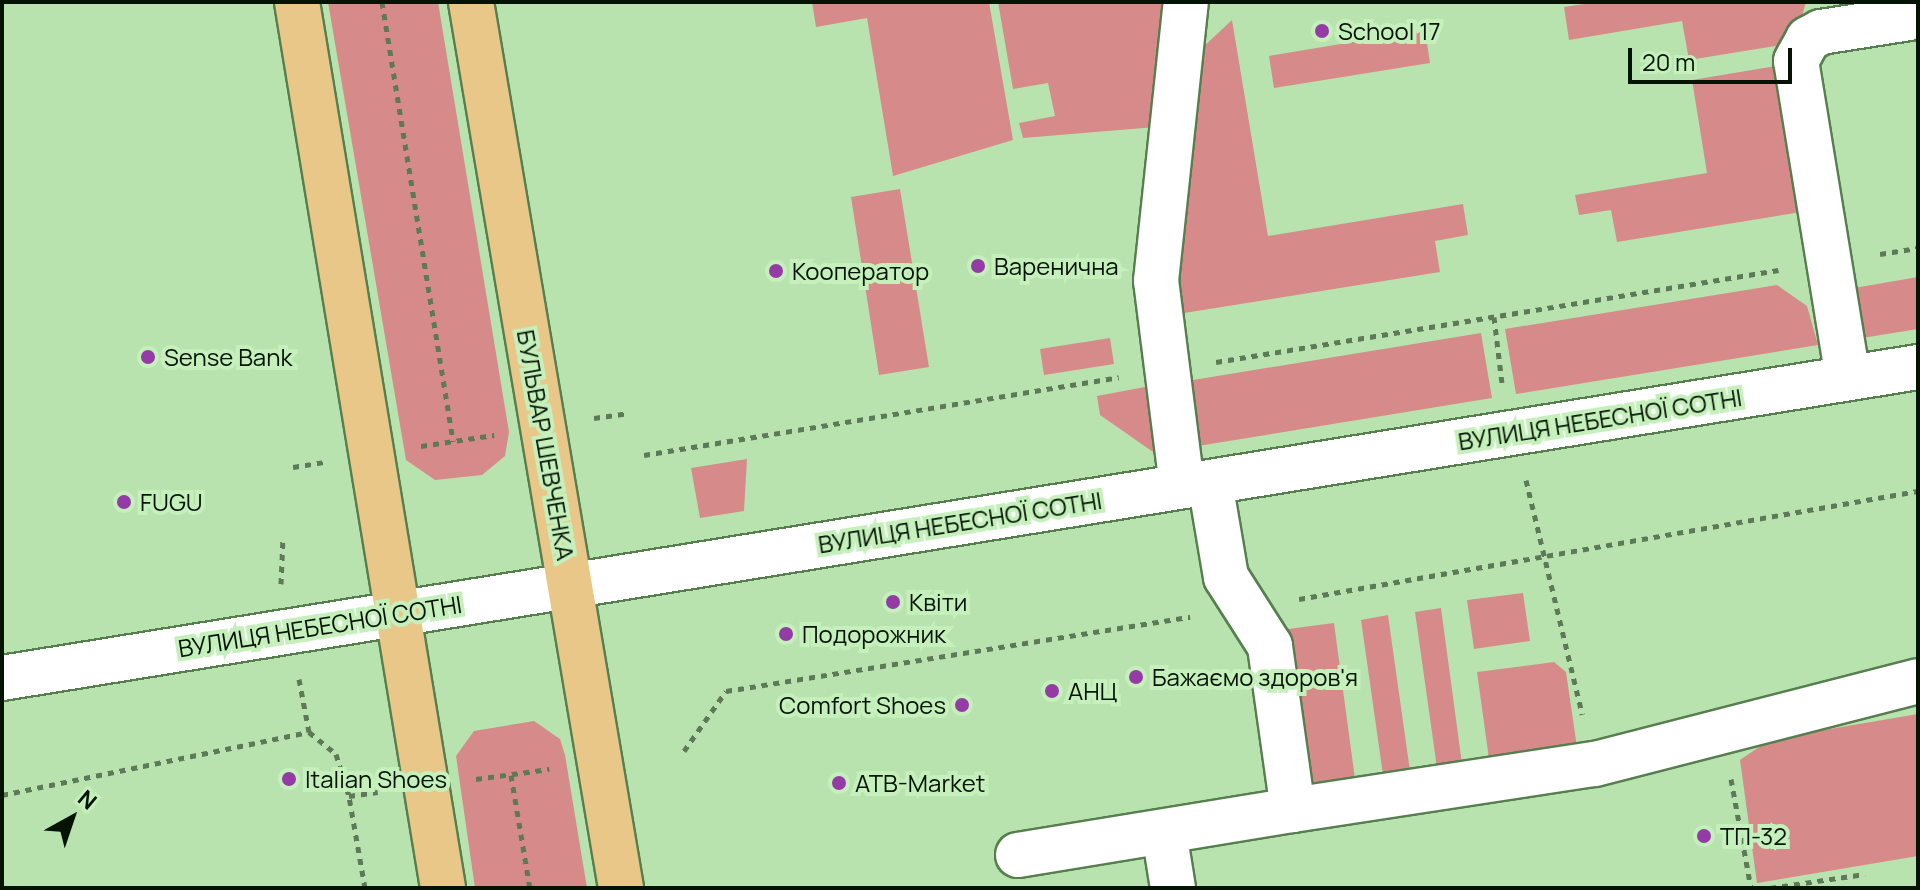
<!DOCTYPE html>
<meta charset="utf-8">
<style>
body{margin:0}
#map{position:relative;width:1920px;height:890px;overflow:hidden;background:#b8e3af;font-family:Manrope,sans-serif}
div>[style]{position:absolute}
.green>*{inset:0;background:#d68b8a}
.path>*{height:5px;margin-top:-2.5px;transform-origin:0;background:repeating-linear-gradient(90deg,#5d7958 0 6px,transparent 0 12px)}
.roads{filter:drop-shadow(2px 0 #577e4f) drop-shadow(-2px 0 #577e4f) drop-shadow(0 2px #577e4f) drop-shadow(0 -2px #577e4f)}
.minor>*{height:44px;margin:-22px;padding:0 22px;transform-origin:22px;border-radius:22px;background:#fff}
.major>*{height:44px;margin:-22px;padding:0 22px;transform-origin:22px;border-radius:22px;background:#e8c788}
.dots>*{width:22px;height:22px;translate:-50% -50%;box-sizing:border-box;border:4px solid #c5f0bc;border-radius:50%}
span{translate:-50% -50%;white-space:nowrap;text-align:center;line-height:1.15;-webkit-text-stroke:8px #c5f0bc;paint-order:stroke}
.poi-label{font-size:24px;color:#041303}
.left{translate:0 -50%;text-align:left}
.right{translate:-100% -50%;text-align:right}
.street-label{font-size:24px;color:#041303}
.frame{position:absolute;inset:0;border:4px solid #041303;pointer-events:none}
.north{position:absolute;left:32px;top:778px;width:80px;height:80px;-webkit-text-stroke:6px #c5f0bc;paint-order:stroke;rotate:40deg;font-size:22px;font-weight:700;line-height:32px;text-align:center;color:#041303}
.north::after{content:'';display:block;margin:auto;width:28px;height:36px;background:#041303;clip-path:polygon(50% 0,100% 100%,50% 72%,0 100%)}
.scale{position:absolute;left:1628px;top:48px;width:164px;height:36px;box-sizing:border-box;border:4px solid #041303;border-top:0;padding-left:10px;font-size:24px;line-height:28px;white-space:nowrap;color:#041303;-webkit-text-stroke:6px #c5f0bc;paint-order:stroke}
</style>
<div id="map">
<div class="green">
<div style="clip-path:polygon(328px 2px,438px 2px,509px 432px,505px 456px,482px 475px,435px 480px,406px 460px)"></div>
<div style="clip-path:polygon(812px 2px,989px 2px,1013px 140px,893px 176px,867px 18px,816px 27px)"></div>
<div style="clip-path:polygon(998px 2px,1169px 2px,1156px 127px,1023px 138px,1019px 123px,1055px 116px,1048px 83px,1013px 89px)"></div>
<div style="clip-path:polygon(1597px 2px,1806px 2px,1794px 43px,1689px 60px,1682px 21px,1569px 40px,1564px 7px)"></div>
<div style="clip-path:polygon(1232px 20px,1268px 236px,1463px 204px,1468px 235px,1435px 241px,1440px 272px,1178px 314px,1173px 268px,1202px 48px)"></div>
<div style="clip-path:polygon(1425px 30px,1430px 63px,1274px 88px,1269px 56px)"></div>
<div style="clip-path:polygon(1776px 66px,1801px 212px,1617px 242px,1611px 210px,1579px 215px,1575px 195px,1707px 173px,1692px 80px)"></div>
<div style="clip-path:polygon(900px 189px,929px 367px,879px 375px,851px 197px)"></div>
<div style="clip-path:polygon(1918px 277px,1918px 329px,1862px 338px,1854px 288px)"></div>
<div style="clip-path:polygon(1777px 285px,1807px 306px,1818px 345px,1516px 394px,1505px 329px)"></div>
<div style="clip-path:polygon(1481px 333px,1492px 398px,1198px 446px,1187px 381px)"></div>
<div style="clip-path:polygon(1110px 338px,1114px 364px,1044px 375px,1040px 349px)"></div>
<div style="clip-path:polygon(1145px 387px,1156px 454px,1100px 415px,1097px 396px)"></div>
<div style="clip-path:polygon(747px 459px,744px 511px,700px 518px,691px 468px)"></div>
<div style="clip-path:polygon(1523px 593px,1530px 641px,1474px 649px,1467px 600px)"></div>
<div style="clip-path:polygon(1441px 608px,1462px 764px,1437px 768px,1415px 612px)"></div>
<div style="clip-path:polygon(1388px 615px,1410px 771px,1383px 775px,1361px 620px)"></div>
<div style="clip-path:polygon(1334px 623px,1355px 779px,1311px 785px,1288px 629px)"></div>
<div style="clip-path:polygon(1554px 662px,1566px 672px,1577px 747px,1489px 759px,1477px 672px)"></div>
<div style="clip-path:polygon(1918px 714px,1918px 856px,1757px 883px,1740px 760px,1771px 739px)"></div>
<div style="clip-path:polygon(534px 721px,560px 739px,565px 755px,587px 888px,475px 888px,456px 756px,474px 731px)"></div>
</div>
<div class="path">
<div style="left:382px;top:2px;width:445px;rotate:80.8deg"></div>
<div style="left:1880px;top:254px;width:38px;rotate:-9deg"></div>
<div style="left:1494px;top:317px;width:66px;rotate:83.1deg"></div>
<div style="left:1216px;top:362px;width:570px;rotate:-9.28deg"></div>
<div style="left:594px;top:418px;width:34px;rotate:-8deg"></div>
<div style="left:421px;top:446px;width:74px;rotate:-8.6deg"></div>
<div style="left:644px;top:455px;width:481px;rotate:-9.3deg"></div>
<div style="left:293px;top:467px;width:31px;rotate:-9deg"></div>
<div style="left:1526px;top:480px;width:241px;rotate:76.5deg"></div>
<div style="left:281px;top:584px;width:47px;rotate:-87.6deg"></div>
<div style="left:1299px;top:599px;width:628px;rotate:-9.9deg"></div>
<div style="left:299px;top:679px;width:54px;rotate:79.3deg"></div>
<div style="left:684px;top:751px;width:73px;rotate:-55deg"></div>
<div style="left:726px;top:691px;width:470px;rotate:-9.1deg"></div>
<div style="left:511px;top:775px;width:115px;rotate:80.5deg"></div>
<div style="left:476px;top:779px;width:74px;rotate:-7.8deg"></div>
<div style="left:1731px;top:779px;width:111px;rotate:79.6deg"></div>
<div style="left:2px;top:795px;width:313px;rotate:-11.6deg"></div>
<div style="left:309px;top:732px;width:35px;rotate:39deg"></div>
<div style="left:336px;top:754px;width:44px;rotate:72.8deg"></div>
<div style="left:365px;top:888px;width:93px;rotate:-99.9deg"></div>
<div style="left:349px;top:796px;width:29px;rotate:-8deg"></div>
<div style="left:1770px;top:888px;width:96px;rotate:-8.4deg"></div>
</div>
<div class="roads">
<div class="minor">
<div style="left:1848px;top:378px;width:321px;rotate:-99.3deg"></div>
<div style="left:1796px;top:61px;width:25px;rotate:-61deg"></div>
<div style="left:1808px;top:39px;width:15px;rotate:-28deg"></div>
<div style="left:1821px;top:32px;width:89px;rotate:-9deg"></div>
<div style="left:1182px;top:486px;width:207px;rotate:-97.2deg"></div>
<div style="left:1156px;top:281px;width:281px;rotate:-83.9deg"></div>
<div style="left:2px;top:678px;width:1941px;rotate:-9.22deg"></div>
<div style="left:1293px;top:810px;width:305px;rotate:-8.7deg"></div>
<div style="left:1595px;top:764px;width:333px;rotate:-14.4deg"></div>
<div style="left:1164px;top:832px;width:57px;rotate:80.9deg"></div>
<div style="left:1018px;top:855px;width:279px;rotate:-9.3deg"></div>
<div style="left:1293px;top:810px;width:166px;rotate:-98deg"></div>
<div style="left:1270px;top:646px;width:82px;rotate:-122.5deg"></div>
<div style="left:1226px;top:577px;width:96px;rotate:-99.6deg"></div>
</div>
<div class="major">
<div style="left:297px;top:2px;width:898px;rotate:80.64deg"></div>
<div style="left:471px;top:2px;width:899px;rotate:80.39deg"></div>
</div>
</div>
<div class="dots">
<div style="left:1322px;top:31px;background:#943ba6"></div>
<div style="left:978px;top:266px;background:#943ba6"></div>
<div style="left:776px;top:271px;background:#943ba6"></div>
<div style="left:148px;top:357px;background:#943ba6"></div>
<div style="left:124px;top:502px;background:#943ba6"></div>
<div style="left:893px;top:602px;background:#943ba6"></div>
<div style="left:786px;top:634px;background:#943ba6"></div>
<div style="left:1136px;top:677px;background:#943ba6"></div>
<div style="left:1052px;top:691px;background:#943ba6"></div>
<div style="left:962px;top:705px;background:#943ba6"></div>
<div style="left:289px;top:779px;background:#943ba6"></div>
<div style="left:839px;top:783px;background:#943ba6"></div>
<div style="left:1704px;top:836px;background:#943ba6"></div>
</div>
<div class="poi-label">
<span class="left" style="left:1338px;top:31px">School 17</span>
<span class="left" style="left:994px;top:266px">Варенична</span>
<span class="left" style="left:792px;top:271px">Кооператор</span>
<span class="left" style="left:164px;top:357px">Sense Bank</span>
<span class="left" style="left:140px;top:502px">FUGU</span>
<span class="left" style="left:909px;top:602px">Квіти</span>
<span class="left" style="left:802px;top:634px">Подорожник</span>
<span class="left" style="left:1152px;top:677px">Бажаємо здоров'я</span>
<span class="left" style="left:1068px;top:691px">АНЦ</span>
<span class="right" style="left:946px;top:705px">Comfort Shoes</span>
<span class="left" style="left:305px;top:779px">Italian Shoes</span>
<span class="left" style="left:855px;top:783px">ATB-Market</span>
<span class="left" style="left:1720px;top:836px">ТП-32</span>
</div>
<div class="street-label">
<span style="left:1600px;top:419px;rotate:-9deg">ВУЛИЦЯ НЕБЕСНОЇ СОТНІ</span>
<span style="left:546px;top:445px;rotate:80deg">БУЛЬВАР ШЕВЧЕНКА</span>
<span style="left:960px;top:522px;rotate:-9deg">ВУЛИЦЯ НЕБЕСНОЇ СОТНІ</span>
<span style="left:320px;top:626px;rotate:-9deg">ВУЛИЦЯ НЕБЕСНОЇ СОТНІ</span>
</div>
<div class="frame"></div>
<div class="north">N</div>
<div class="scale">20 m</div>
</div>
